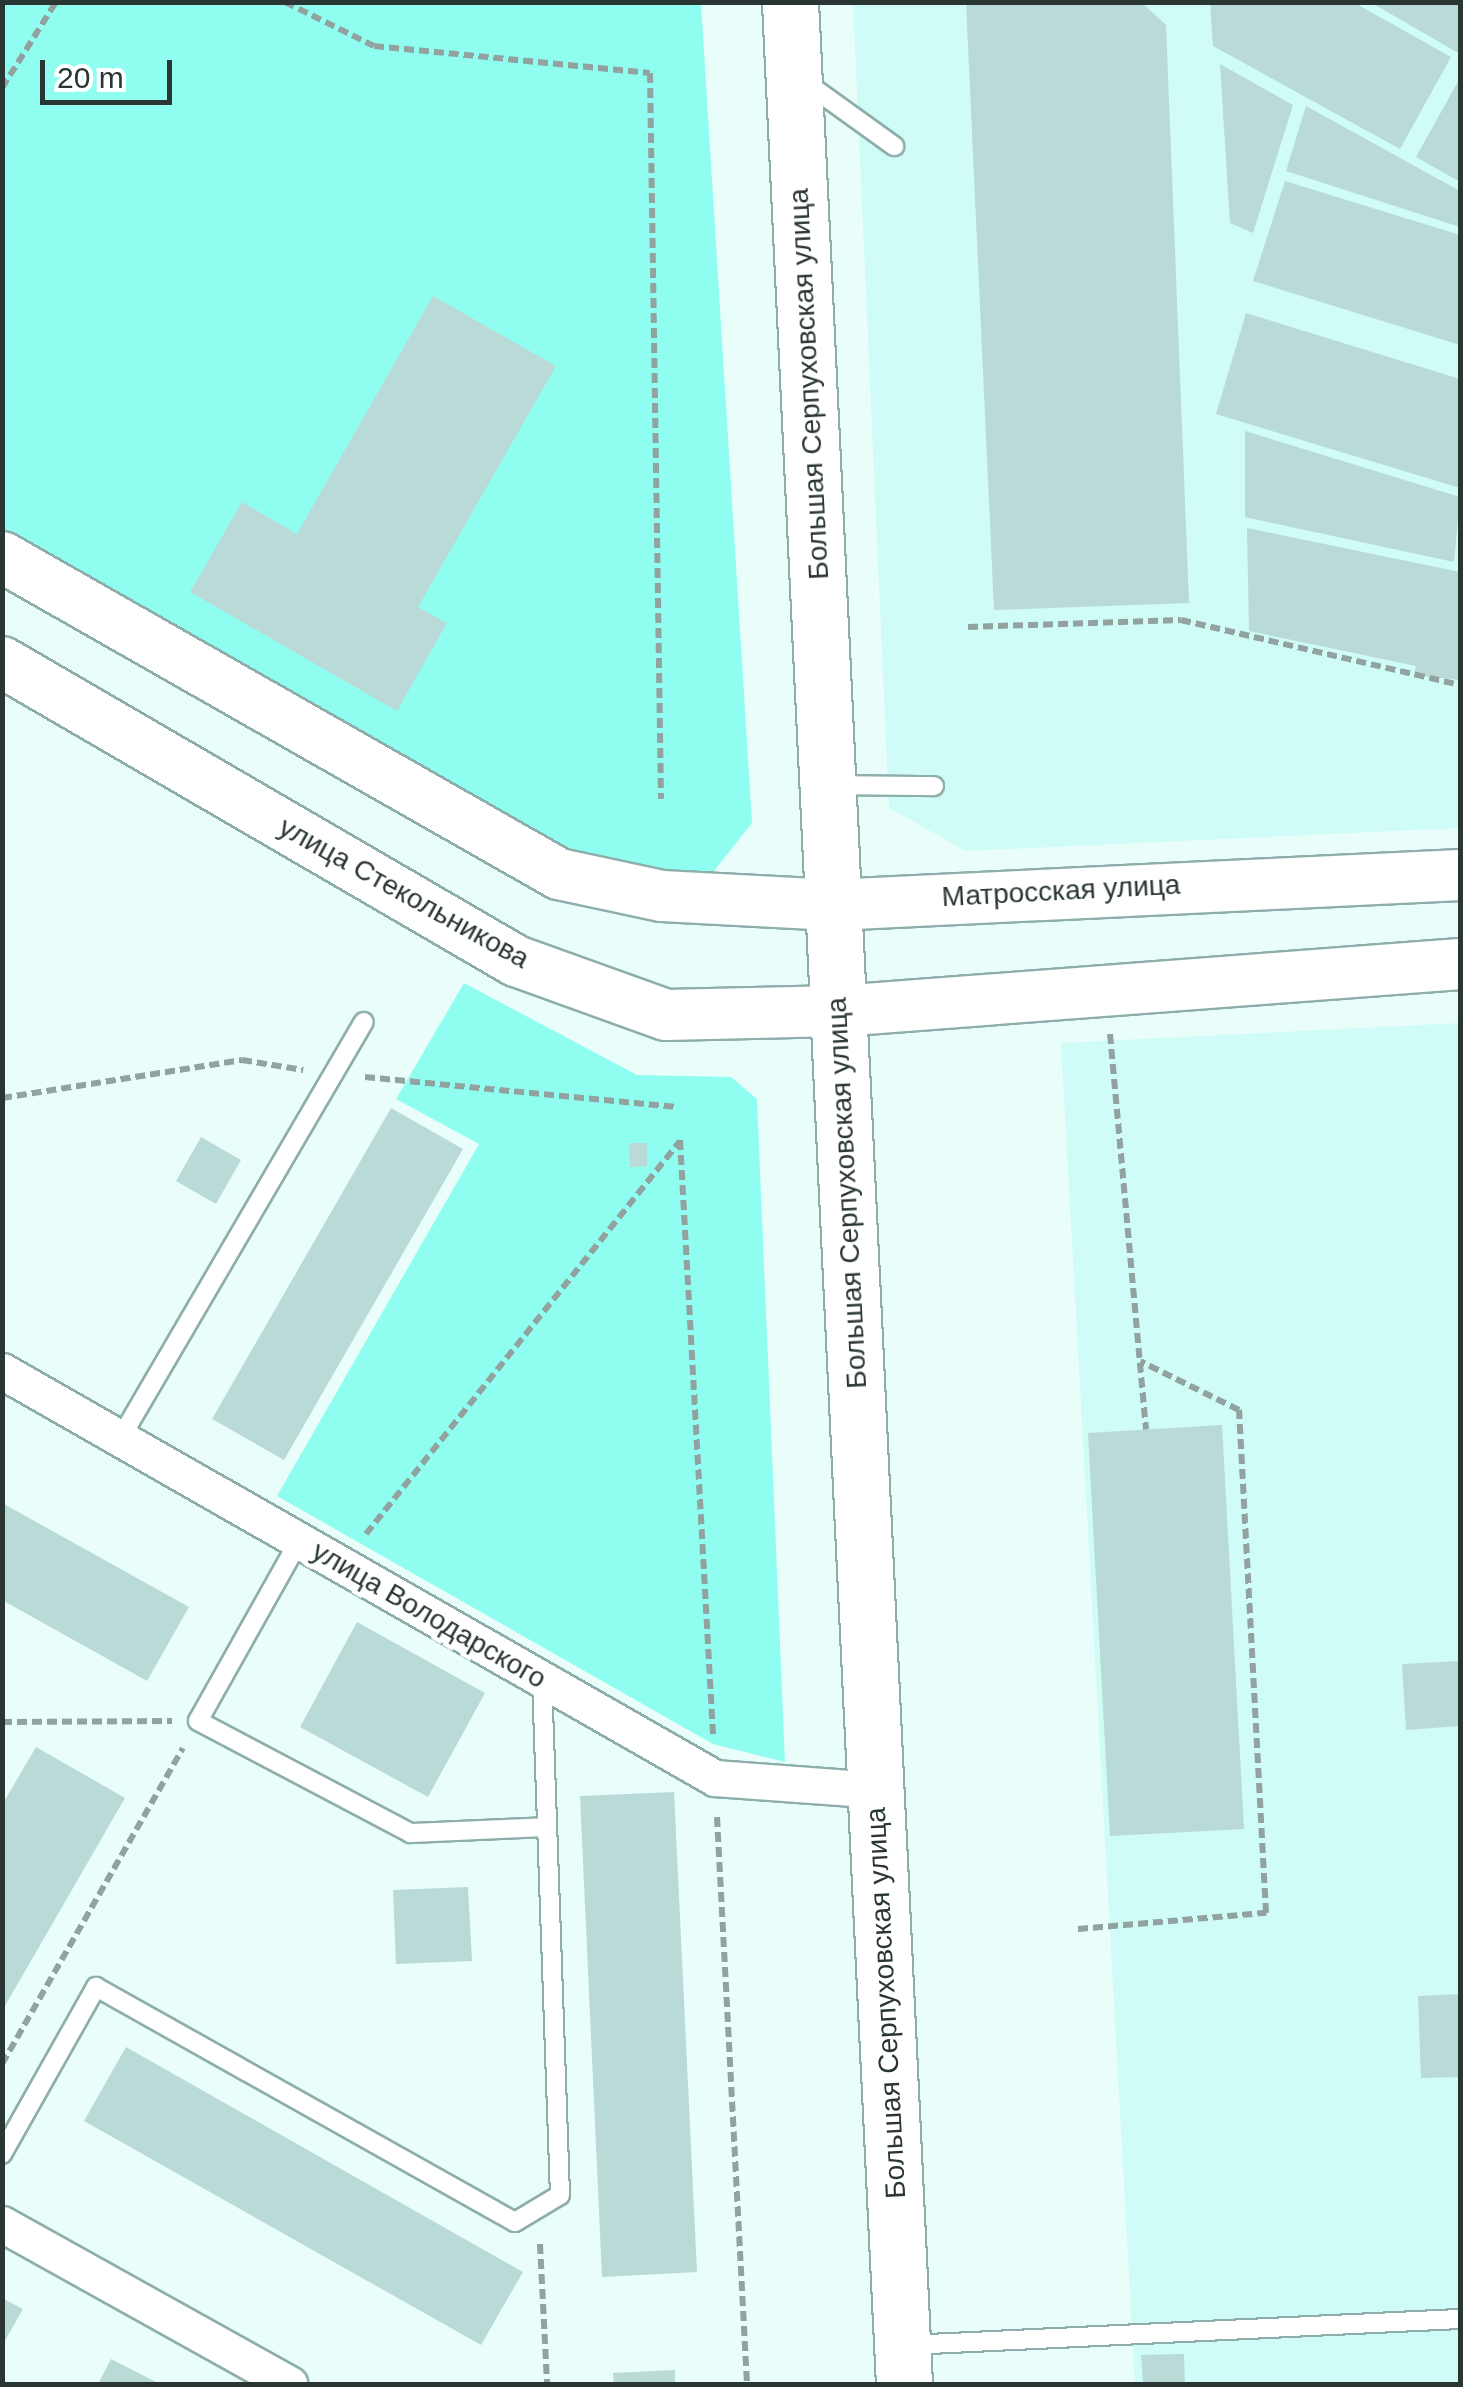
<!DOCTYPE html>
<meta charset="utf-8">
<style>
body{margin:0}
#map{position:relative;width:1463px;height:2387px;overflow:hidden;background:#e9fefb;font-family:Helvetica,sans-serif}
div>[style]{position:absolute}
.built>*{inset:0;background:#cffcf6}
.green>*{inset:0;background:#90fdf1}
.building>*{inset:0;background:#b9dad6}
.path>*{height:6px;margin-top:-3px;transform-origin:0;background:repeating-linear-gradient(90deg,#91a29f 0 10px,transparent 0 15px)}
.roads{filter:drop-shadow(2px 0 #8daeaa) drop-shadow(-2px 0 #8daeaa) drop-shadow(0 2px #8daeaa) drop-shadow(0 -2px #8daeaa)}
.service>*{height:18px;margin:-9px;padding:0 9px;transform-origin:9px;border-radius:9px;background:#fff}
.minor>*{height:35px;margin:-17.5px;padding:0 17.5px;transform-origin:17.5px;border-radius:17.5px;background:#fff}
.secondary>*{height:50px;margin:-25px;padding:0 25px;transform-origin:25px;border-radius:25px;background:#fff}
.primary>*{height:55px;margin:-27.5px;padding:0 27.5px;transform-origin:27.5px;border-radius:27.5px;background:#fff}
span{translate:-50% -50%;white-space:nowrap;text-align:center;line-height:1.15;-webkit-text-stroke:9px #fff;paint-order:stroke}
.street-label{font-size:28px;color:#293634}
.frame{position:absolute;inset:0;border:5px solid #293634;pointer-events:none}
.scale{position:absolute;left:40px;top:60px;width:132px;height:45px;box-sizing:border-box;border:5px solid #293634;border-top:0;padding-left:12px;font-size:30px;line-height:35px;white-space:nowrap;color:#293634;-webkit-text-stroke:8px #fff;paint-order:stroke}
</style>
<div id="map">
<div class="built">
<div style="clip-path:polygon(853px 3px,1460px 3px,1460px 828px,966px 851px,889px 808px)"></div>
<div style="clip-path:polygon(1460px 1023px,1460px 2384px,1135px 2384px,1061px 1043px)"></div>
</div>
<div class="green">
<div style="clip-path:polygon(3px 3px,701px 3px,752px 823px,714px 871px,662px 882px,497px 821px,3px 532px)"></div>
<div style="clip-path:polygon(464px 983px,637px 1075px,731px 1077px,757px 1099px,785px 1762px,713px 1744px,277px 1496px,479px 1144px,396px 1099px)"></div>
</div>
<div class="building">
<div style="clip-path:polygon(966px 2px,1141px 2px,1166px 25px,1189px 603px,994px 610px)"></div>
<div style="clip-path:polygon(1210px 2px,1353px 2px,1451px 57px,1400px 149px,1213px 46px)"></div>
<div style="clip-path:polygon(1370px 2px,1460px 2px,1460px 54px)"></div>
<div style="clip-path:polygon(1220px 64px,1293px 105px,1253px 233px,1230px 223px)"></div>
<div style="clip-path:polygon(1460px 78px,1460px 182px,1416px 157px)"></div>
<div style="clip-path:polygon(1306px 106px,1460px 191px,1460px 227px,1286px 171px)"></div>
<div style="clip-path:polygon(1285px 181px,1460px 235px,1460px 345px,1253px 281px)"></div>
<div style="clip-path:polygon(433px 296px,556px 366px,418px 607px,447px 623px,397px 711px,190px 592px,242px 502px,297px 534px)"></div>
<div style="clip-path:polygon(1246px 313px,1460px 379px,1460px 488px,1216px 414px)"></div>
<div style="clip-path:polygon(1245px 431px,1460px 497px,1454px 562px,1245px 517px)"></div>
<div style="clip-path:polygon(1247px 528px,1460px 572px,1460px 680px,1414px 675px,1416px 666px,1249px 631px)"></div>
<div style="clip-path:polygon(391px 1108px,463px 1149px,284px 1460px,212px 1419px)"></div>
<div style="clip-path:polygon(201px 1137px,241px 1160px,216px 1204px,176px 1181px)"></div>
<div style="clip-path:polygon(629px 1143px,647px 1143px,647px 1166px,630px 1167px)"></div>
<div style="clip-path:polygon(1222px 1425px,1244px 1829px,1110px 1836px,1088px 1433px)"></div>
<div style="clip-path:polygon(2px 1503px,189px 1607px,147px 1681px,2px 1600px)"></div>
<div style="clip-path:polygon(357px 1622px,485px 1693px,428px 1797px,300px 1727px)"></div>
<div style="clip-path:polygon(1460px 1661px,1460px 1726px,1406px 1730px,1402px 1664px)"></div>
<div style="clip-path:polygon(36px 1747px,125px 1798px,2px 2011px,2px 1805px)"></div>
<div style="clip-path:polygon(674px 1792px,697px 2272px,602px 2277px,580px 1796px)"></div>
<div style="clip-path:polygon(468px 1887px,472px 1961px,396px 1964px,393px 1890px)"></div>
<div style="clip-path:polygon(1460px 1994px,1460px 2077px,1421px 2078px,1418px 1996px)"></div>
<div style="clip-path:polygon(126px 2047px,523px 2272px,481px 2345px,84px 2121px)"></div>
<div style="clip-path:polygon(2px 2298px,23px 2309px,2px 2346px)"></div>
<div style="clip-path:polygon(1184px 2354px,1185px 2384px,1143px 2384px,1141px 2355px)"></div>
<div style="clip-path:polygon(111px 2359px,160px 2384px,98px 2384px)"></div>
<div style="clip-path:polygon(675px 2370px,675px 2384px,614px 2384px,613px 2373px)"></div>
</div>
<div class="path">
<div style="left:285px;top:2px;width:99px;rotate:26.3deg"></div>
<div style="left:374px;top:46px;width:277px;rotate:5.6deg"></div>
<div style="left:650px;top:73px;width:726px;rotate:89.13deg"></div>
<div style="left:2px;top:88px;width:102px;rotate:-57.9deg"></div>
<div style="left:968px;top:627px;width:213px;rotate:-1.9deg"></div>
<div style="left:1181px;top:620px;width:286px;rotate:13.1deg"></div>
<div style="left:1110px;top:1034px;width:397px;rotate:84.8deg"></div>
<div style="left:365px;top:1077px;width:313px;rotate:5.5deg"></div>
<div style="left:2px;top:1098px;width:243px;rotate:-9deg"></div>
<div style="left:242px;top:1060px;width:62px;rotate:9.3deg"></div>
<div style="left:680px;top:1140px;width:595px;rotate:86.82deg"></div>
<div style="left:366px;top:1534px;width:503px;rotate:-51.38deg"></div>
<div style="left:2px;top:1722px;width:170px;rotate:-0.3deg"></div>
<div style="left:717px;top:1817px;width:568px;rotate:86.97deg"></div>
<div style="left:1078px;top:1929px;width:189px;rotate:-4.9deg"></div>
<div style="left:1266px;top:1913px;width:504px;rotate:-93.07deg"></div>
<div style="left:1239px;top:1410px;width:110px;rotate:-153.7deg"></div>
<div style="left:2px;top:2064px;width:364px;rotate:-60.2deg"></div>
<div style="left:540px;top:2244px;width:140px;rotate:87.1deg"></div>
</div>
<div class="roads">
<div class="service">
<div style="left:805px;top:82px;width:110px;rotate:35.7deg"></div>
<div style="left:835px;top:785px;width:99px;rotate:0.6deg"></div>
<div style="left:120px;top:1439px;width:483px;rotate:-59.7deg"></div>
<div style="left:299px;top:1541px;width:206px;rotate:119.3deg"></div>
<div style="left:198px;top:1721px;width:240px;rotate:27.8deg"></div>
<div style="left:410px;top:1833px;width:137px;rotate:-2.5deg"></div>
<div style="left:2px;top:2154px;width:192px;rotate:-60.6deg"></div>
<div style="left:96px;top:1987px;width:480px;rotate:29.3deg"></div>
<div style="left:515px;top:2222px;width:52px;rotate:-31deg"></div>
<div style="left:560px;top:2195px;width:515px;rotate:-92deg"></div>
<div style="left:908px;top:2345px;width:553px;rotate:-2.7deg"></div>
</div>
<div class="minor">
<div style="left:2px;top:1371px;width:821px;rotate:29.72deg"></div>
<div style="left:715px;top:1778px;width:162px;rotate:4.2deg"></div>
<div style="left:2px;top:2224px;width:329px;rotate:29.1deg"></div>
</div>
<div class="secondary">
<div style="left:2px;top:557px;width:641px;rotate:29.65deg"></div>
<div style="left:559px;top:874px;width:105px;rotate:12.1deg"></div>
<div style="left:662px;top:896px;width:171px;rotate:3deg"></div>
<div style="left:833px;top:905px;width:628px;rotate:-2.74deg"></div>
<div style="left:2px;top:662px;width:595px;rotate:30.19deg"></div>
<div style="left:516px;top:961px;width:159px;rotate:19.8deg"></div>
<div style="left:666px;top:1015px;width:173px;rotate:-1.3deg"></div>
<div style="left:839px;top:1011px;width:623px;rotate:-4.33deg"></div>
</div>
<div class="primary">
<div style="left:790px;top:2px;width:2385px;rotate:87.26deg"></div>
</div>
</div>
<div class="street-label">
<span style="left:809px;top:384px;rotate:-93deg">Большая Серпуховская улица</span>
<span style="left:1061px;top:891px;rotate:-3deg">Матросская улица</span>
<span style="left:404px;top:893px;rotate:29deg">улица Стекольникова</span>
<span style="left:847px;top:1193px;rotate:-93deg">Большая Серпуховская улица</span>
<span style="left:429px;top:1615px;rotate:30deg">улица Володарского</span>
<span style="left:886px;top:2003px;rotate:-93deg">Большая Серпуховская улица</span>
</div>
<div class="frame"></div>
<div class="scale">20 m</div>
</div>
